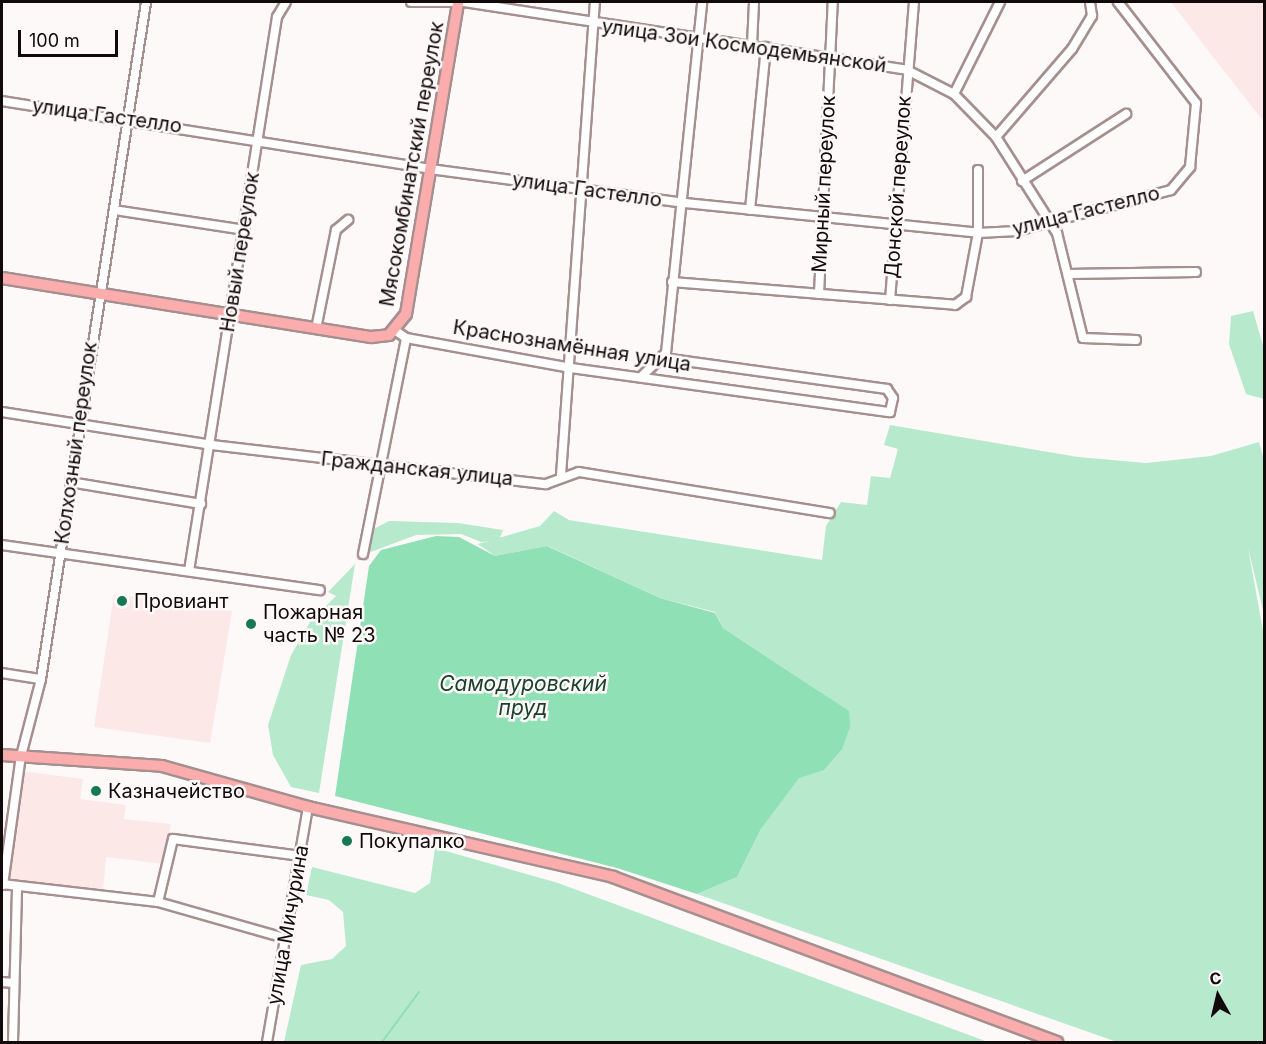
<!DOCTYPE html>
<meta charset="utf-8">
<style>
body{margin:0}
#map{position:relative;width:1266px;height:1044px;overflow:hidden;background:#fef9f9;font-family:Inter,sans-serif}
div>[style]{position:absolute}
.built>*{inset:0;background:#fce8e7}
.green>*{inset:0;background:#b7e9cd}
.water>*{inset:0;background:#8fe1b5}
.stream>*{height:2px;margin:-1px;padding:0 1px;transform-origin:1px;border-radius:1px;background:#8fe1b5}
.roads{filter:drop-shadow(2px 0 #a5908f) drop-shadow(-2px 0 #a5908f) drop-shadow(0 2px #a5908f) drop-shadow(0 -2px #a5908f)}
.minor>*{height:8px;margin:-4px;padding:0 4px;transform-origin:4px;border-radius:4px;background:#fff}
.major>*{height:10px;margin:-5px;padding:0 5px;transform-origin:5px;border-radius:5px;background:#fbadae}
.dots>*{width:16px;height:16px;translate:-50% -50%;box-sizing:border-box;border:3px solid #fef9f9;border-radius:50%}
span{translate:-50% -50%;white-space:nowrap;text-align:center;line-height:1.15;-webkit-text-stroke:5px #fef9f9;paint-order:stroke}
.street-label{font-size:20px;color:#120a0a}
.poi-label{font-size:20px;color:#120a0a}
.left{translate:0 -50%;text-align:left}
.water-label{font-size:21px;color:#1c402e;font-style:italic}
.frame{position:absolute;inset:0;border:3px solid #120a0a;pointer-events:none}
.north{position:absolute;left:1188px;top:966px;width:60px;height:60px;-webkit-text-stroke:4px #fef9f9;paint-order:stroke;rotate:352deg;font-size:16px;font-weight:700;line-height:24px;text-align:center;color:#120a0a}
.north::after{content:'';display:block;margin:auto;width:21px;height:27px;background:#120a0a;clip-path:polygon(50% 0,100% 100%,50% 72%,0 100%)}
.scale{position:absolute;left:18px;top:30px;width:100px;height:27px;box-sizing:border-box;border:3px solid #120a0a;border-top:0;padding-left:8px;font-size:18px;line-height:21px;white-space:nowrap;color:#120a0a;-webkit-text-stroke:4px #fef9f9;paint-order:stroke}
</style>
<div id="map">
<div class="built">
<div style="clip-path:polygon(1171px 2px,1264px 2px,1264px 122px,1213px 57px)"></div>
<div style="clip-path:polygon(114px 594px,232px 611px,210px 743px,94px 727px)"></div>
<div style="clip-path:polygon(21px 771px,83px 779px,80px 799px,126px 805px,124px 819px,171px 824px,164px 864px,106px 857px,103px 891px,7px 881px)"></div>
</div>
<div class="green">
<div style="clip-path:polygon(1253px 311px,1264px 349px,1264px 399px,1246px 394px,1229px 344px,1231px 316px)"></div>
<div style="clip-path:polygon(890px 425px,1078px 457px,1146px 463px,1211px 456px,1259px 442px,1264px 460px,1264px 614px,1248px 548px,1264px 636px,1264px 1042px,1117px 1042px,697px 894px,737px 877px,761px 829px,799px 777px,824px 769px,820px 692px,723px 628px,715px 612px,660px 598px,548px 546px,495px 556px,478px 544px,540px 526px,554px 511px,569px 520px,822px 560px,826px 526px,841px 502px,867px 505px,871px 476px,890px 478px,898px 449px,884px 445px)"></div>
<div style="clip-path:polygon(389px 521px,458px 523px,503px 530px,499px 540px,481px 542px,461px 534px,416px 535px,368px 553px,372px 530px)"></div>
<div style="clip-path:polygon(355px 564px,319px 793px,291px 787px,273px 755px,268px 725px,291px 655px,310px 622px,336px 596px,328px 592px)"></div>
<div style="clip-path:polygon(435px 848px,558px 883px,988px 1042px,284px 1042px,301px 965px,332px 959px,346px 946px,343px 912px,329px 900px,306px 895px,312px 867px,415px 893px,430px 883px)"></div>
</div>
<div class="water">
<div style="clip-path:polygon(436px 536px,459px 537px,495px 556px,547px 546px,660px 598px,715px 613px,723px 628px,849px 711px,850px 727px,842px 749px,824px 770px,799px 778px,761px 829px,737px 877px,697px 894px,617px 868px,335px 796px,369px 566px,381px 550px)"></div>
</div>
<div class="stream">
<div style="left:382px;top:1042px;width:62px;rotate:-53.5deg"></div>
</div>
<div class="roads">
<div class="minor">
<div style="left:411px;top:2px;width:44px"></div>
<div style="left:464px;top:2px;width:448px;rotate:8.7deg"></div>
<div style="left:907px;top:70px;width:53px;rotate:27.1deg"></div>
<div style="left:954px;top:94px;width:60px;rotate:45.7deg"></div>
<div style="left:996px;top:137px;width:114px;rotate:57.6deg"></div>
<div style="left:1057px;top:233px;width:108px;rotate:76.1deg"></div>
<div style="left:1083px;top:338px;width:53px;rotate:2.2deg"></div>
<div style="left:752px;top:45px;width:43px;rotate:-87.3deg"></div>
<div style="left:954px;top:94px;width:103px;rotate:-63.4deg"></div>
<div style="left:2px;top:101px;width:433px;rotate:9deg"></div>
<div style="left:430px;top:169px;width:257px;rotate:7.6deg"></div>
<div style="left:685px;top:203px;width:295px;rotate:5.8deg"></div>
<div style="left:978px;top:233px;width:39px;rotate:-3deg"></div>
<div style="left:1017px;top:231px;width:159px;rotate:-14.9deg"></div>
<div style="left:1171px;top:190px;width:30px;rotate:-50deg"></div>
<div style="left:1190px;top:167px;width:64px;rotate:-84.6deg"></div>
<div style="left:1196px;top:103px;width:128px;rotate:-127.7deg"></div>
<div style="left:996px;top:137px;width:116px;rotate:-49.2deg"></div>
<div style="left:1072px;top:49px;width:39px;rotate:-59deg"></div>
<div style="left:1092px;top:16px;width:14px;rotate:-98deg"></div>
<div style="left:1022px;top:181px;width:124px;rotate:-32.8deg"></div>
<div style="left:114px;top:210px;width:132px;rotate:8.7deg"></div>
<div style="left:750px;top:210px;width:164px;rotate:-84.4deg"></div>
<div style="left:1068px;top:274px;width:128px;rotate:-0.9deg"></div>
<div style="left:672px;top:282px;width:284px;rotate:4.6deg"></div>
<div style="left:955px;top:305px;width:14px;rotate:-36deg"></div>
<div style="left:966px;top:297px;width:65px;rotate:-79.4deg"></div>
<div style="left:978px;top:233px;width:63px;rotate:-90deg"></div>
<div style="left:819px;top:294px;width:292px;rotate:-87.3deg"></div>
<div style="left:890px;top:300px;width:299px;rotate:-85.4deg"></div>
<div style="left:316px;top:329px;width:101px;rotate:-78.6deg"></div>
<div style="left:336px;top:230px;width:16px;rotate:-40deg"></div>
<div style="left:396px;top:331px;width:12px;rotate:35deg"></div>
<div style="left:406px;top:338px;width:168px;rotate:10.3deg"></div>
<div style="left:571px;top:368px;width:322px;rotate:7.9deg"></div>
<div style="left:890px;top:412px;width:14px;rotate:-78deg"></div>
<div style="left:893px;top:398px;width:11px;rotate:-124deg"></div>
<div style="left:887px;top:389px;width:226px;rotate:-172.1deg"></div>
<div style="left:642px;top:376px;width:33px;rotate:-44deg"></div>
<div style="left:666px;top:353px;width:353px;rotate:-84.1deg"></div>
<div style="left:2px;top:412px;width:213px;rotate:8.9deg"></div>
<div style="left:212px;top:445px;width:336px;rotate:6.7deg"></div>
<div style="left:546px;top:484px;width:35px;rotate:-20deg"></div>
<div style="left:579px;top:472px;width:254px;rotate:9.3deg"></div>
<div style="left:561px;top:475px;width:474px;rotate:-85.9deg"></div>
<div style="left:70px;top:482px;width:133px;rotate:9.5deg"></div>
<div style="left:2px;top:545px;width:321px;rotate:8.1deg"></div>
<div style="left:363px;top:554px;width:220px;rotate:-78.7deg"></div>
<div style="left:189px;top:571px;width:561px;rotate:-80.97deg"></div>
<div style="left:277px;top:17px;width:17px;rotate:-59deg"></div>
<div style="left:2px;top:673px;width:39px;rotate:9deg"></div>
<div style="left:2px;top:884px;width:157px;rotate:6.6deg"></div>
<div style="left:158px;top:902px;width:135px;rotate:15.9deg"></div>
<div style="left:3px;top:885px;width:130px;rotate:-82.1deg"></div>
<div style="left:21px;top:756px;width:80px;rotate:-75.4deg"></div>
<div style="left:41px;top:679px;width:685px;rotate:-81.18deg"></div>
<div style="left:158px;top:902px;width:65px;rotate:-76.6deg"></div>
<div style="left:173px;top:839px;width:129px;rotate:7.6deg"></div>
<div style="left:2px;top:982px;width:12px;rotate:5deg"></div>
<div style="left:13px;top:1042px;width:156px;rotate:-88.5deg"></div>
<div style="left:267px;top:1042px;width:239px;rotate:-80.1deg"></div>
</div>
<div class="major">
<div style="left:2px;top:278px;width:374px;rotate:9.1deg"></div>
<div style="left:371px;top:337px;width:18px;rotate:-6deg"></div>
<div style="left:389px;top:335px;width:27px;rotate:-51deg"></div>
<div style="left:406px;top:314px;width:316px;rotate:-80.5deg"></div>
<div style="left:2px;top:755px;width:160px;rotate:3.9deg"></div>
<div style="left:162px;top:766px;width:152px;rotate:15.7deg"></div>
<div style="left:308px;top:807px;width:313px;rotate:12.9deg"></div>
<div style="left:613px;top:877px;width:474px;rotate:20.4deg"></div>
</div>
</div>
<div class="dots">
<div style="left:122px;top:601px;background:#177950"></div>
<div style="left:251px;top:624px;background:#177950"></div>
<div style="left:96px;top:791px;background:#177950"></div>
<div style="left:347px;top:841px;background:#177950"></div>
</div>
<div class="street-label">
<span style="left:744px;top:46px;rotate:8deg">улица Зои Космодемьянской</span>
<span style="left:107px;top:116px;rotate:8deg">улица Гастелло</span>
<span style="left:412px;top:164px;rotate:-80deg">Мясокомбинатский переулок</span>
<span style="left:824px;top:184px;rotate:-87deg">Мирный переулок</span>
<span style="left:898px;top:187px;rotate:-86deg">Донской переулок</span>
<span style="left:587px;top:190px;rotate:8deg">улица Гастелло</span>
<span style="left:1086px;top:211px;rotate:-14deg">улица Гастелло</span>
<span style="left:240px;top:252px;rotate:-81deg">Новый переулок</span>
<span style="left:572px;top:346px;rotate:9deg">Краснознамённая улица</span>
<span style="left:76px;top:443px;rotate:-82deg">Колхозный переулок</span>
<span style="left:417px;top:469px;rotate:6deg">Гражданская улица</span>
<span style="left:288px;top:925px;rotate:-80deg">улица Мичурина</span>
</div>
<div class="poi-label">
<span class="left" style="left:134px;top:601px">Провиант</span>
<span class="left" style="left:263px;top:624px">Пожарная<br>часть № 23</span>
<span class="left" style="left:108px;top:791px">Казначейство</span>
<span class="left" style="left:359px;top:841px">Покупалко</span>
</div>
<div class="water-label">
<span style="left:523px;top:696px">Самодуровский<br>пруд</span>
</div>
<div class="frame"></div>
<div class="north">С</div>
<div class="scale">100 m</div>
</div>
